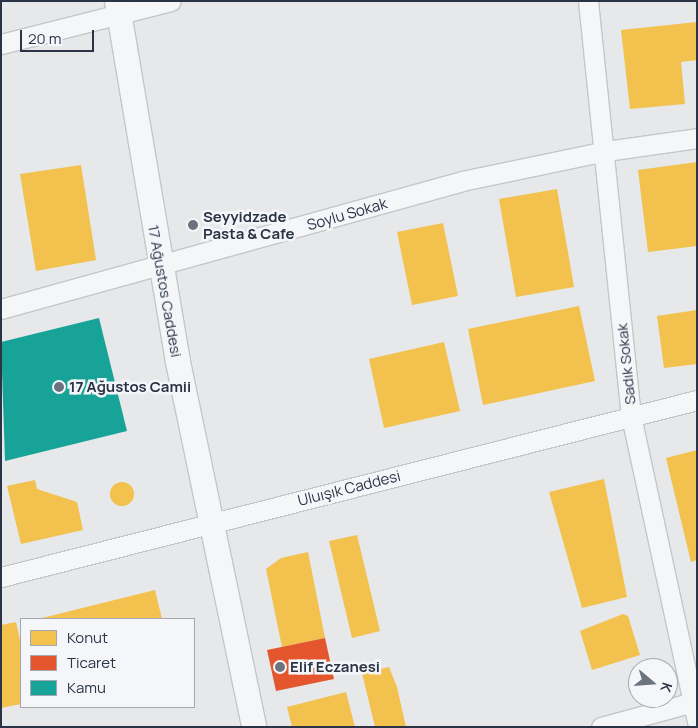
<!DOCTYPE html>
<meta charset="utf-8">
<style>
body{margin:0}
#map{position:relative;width:698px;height:728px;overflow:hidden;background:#e6e8ea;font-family:Manrope,sans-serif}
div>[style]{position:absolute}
.homes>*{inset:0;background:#f2c14e}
.round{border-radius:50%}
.shops>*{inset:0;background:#e4572e}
.public>*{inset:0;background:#17a398}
.roads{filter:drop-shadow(1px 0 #c4c6c8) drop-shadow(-1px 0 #c4c6c8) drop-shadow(0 1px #c4c6c8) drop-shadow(0 -1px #c4c6c8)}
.minor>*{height:19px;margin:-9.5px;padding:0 9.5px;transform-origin:9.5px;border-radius:9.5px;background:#f5f6f7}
.tertiary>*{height:24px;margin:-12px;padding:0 12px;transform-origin:12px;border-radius:12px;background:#f5f6f7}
.dots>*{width:14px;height:14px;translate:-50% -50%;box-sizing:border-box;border:2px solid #f4f6f9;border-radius:50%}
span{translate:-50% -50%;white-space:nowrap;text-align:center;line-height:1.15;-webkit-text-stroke:5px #f4f6f9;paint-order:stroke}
.street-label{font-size:15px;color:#2b3445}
.poi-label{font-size:15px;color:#2b3445;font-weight:700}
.left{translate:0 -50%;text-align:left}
.frame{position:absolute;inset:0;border:2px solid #2b3445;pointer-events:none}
.legend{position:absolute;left:20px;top:618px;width:175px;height:90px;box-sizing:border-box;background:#f4f6f9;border:1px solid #a4a8b1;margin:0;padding:6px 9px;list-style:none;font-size:15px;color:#2b3445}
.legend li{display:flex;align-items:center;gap:10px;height:25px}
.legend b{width:25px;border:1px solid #a4a8b1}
.north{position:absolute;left:628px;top:658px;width:50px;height:50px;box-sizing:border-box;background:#f4f6f9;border:1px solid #a4a8b1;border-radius:50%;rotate:108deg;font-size:14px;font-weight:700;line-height:20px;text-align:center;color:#2b3445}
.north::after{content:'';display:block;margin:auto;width:18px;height:22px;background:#6c737f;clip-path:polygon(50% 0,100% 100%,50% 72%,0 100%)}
.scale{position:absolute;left:20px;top:30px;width:74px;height:22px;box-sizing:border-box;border:2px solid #2b3445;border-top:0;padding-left:6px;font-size:15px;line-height:18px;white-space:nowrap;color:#2b3445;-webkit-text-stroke:4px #f4f6f9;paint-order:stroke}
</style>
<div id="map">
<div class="homes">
<div style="clip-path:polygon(697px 22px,697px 60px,681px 62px,685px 104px,630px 109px,621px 30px)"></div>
<div style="clip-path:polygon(697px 162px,697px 246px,648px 252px,638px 170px)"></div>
<div style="clip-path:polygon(81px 165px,96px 260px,36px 271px,20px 174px)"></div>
<div style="clip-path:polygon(557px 189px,574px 287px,516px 297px,499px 199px)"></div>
<div style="clip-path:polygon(443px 223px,458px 296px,412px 305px,397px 232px)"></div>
<div style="clip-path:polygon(579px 306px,595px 381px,483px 405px,468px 329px)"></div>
<div style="clip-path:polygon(697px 310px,697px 364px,664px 368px,657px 316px)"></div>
<div style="clip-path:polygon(444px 342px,460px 411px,384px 428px,369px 359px)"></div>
<div style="clip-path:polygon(697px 450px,697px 560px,691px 562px,666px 458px)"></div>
<div style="clip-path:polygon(604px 479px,627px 597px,582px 608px,549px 492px)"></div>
<div style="clip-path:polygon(35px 480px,37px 489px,77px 502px,83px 530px,21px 544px,7px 486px)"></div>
<div class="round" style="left:110px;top:482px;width:24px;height:24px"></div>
<div style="clip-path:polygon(357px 535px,380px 631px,352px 638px,329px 541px)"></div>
<div style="clip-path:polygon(308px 552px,325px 638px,282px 647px,266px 569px,281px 558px)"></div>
<div style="clip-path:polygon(155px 590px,162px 619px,38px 619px)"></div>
<div style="clip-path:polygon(623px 614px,628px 616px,640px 655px,592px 670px,580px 631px)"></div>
<div style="clip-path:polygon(16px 622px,21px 645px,21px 704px,1px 708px,1px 625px)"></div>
<div style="clip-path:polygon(389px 667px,397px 687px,406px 727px,375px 727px,362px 673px)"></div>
<div style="clip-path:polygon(346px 692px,355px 727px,292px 727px,287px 707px)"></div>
</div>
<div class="shops">
<div style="clip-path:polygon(325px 638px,334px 679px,276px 691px,267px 650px)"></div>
</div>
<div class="public">
<div style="clip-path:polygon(99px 318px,127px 431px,5px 461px,1px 342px)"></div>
</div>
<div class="roads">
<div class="minor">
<div style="left:588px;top:1px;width:417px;rotate:84.1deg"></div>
<div style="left:631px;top:416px;width:313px;rotate:77.8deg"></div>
<div style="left:1px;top:44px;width:175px;rotate:-14.2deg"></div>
<div style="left:1px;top:309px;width:478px;rotate:-15.5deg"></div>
<div style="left:462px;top:181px;width:147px;rotate:-11.8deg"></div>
<div style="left:606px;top:151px;width:92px;rotate:-8.1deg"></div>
<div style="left:1px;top:577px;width:718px;rotate:-14.27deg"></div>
<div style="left:601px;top:727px;width:99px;rotate:-15.2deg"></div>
</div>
<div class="tertiary">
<div style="left:117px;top:1px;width:366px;rotate:80.4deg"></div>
<div style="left:178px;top:362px;width:373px;rotate:78.2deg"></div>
</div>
</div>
<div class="dots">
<div style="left:193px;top:225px;background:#6c737f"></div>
<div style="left:59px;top:387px;background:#6c737f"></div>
<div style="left:280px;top:667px;background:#6c737f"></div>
</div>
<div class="street-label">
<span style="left:347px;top:214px;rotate:-16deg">Soylu Sokak</span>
<span style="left:165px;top:291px;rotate:80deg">17 Ağustos Caddesi</span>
<span style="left:626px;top:364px;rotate:-96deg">Sadık Sokak</span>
<span style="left:349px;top:488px;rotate:-14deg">Uluışık Caddesi</span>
</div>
<div class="poi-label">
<span class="left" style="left:203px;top:225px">Seyyidzade<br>Pasta &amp; Cafe</span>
<span class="left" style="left:69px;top:387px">17 Ağustos Camii</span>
<span class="left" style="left:290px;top:667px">Elif Eczanesi</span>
</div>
<div class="frame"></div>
<ul class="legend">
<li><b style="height:14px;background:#f2c14e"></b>Konut</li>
<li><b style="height:14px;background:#e4572e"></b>Ticaret</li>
<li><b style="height:14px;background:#17a398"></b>Kamu</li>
</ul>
<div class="north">K</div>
<div class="scale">20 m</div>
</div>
